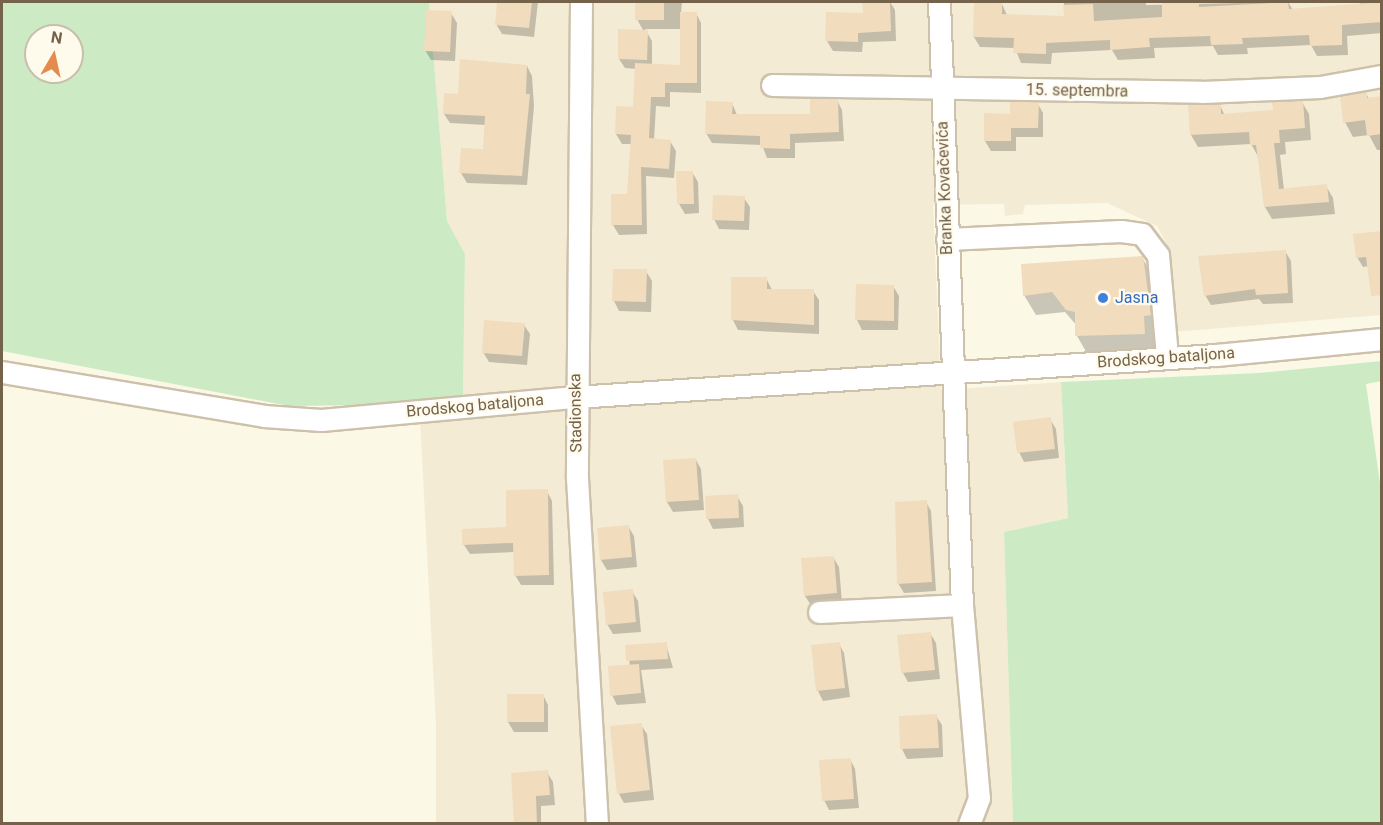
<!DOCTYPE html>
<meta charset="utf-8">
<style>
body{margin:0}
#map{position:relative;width:1383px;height:825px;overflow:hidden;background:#fcf8e6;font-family:Roboto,sans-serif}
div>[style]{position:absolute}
.residential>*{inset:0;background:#f4ebd4}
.green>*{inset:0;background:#cceac4}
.shadow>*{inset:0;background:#0003}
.building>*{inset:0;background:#f1dcbe}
.roads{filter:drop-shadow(2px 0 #cec1ac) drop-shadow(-2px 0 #cec1ac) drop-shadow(0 2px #cec1ac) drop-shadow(0 -2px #cec1ac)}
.minor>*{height:21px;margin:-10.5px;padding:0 10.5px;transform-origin:10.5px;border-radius:10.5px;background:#fff}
.dots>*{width:16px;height:16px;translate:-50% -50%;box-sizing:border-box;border:3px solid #fffbec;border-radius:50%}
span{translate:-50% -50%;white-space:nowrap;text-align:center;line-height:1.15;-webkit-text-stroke:4.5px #fffbec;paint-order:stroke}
.street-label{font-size:16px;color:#75624b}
.shop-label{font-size:16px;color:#366cbe}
.left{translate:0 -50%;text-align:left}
.frame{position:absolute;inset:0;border:3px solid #75624b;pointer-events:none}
.north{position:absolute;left:24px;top:24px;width:60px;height:60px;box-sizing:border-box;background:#fffbec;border:2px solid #c8beac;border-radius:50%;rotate:9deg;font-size:16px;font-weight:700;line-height:24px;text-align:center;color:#75624b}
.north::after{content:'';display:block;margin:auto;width:21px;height:27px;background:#e48c4d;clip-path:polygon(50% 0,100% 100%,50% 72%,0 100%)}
</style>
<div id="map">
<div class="residential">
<div style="clip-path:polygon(429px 2px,1381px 2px,1381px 315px,1173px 332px,1166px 243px,1157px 226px,1107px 203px,1025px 205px,1023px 214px,1005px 216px,1004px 204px,933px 205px,941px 390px,1061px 382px,1068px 518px,1004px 532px,1013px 823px,436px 823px,436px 726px,419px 400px,463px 395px,465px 254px,447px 221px)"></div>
</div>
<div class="green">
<div style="clip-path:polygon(evenodd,2px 2px,429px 2px,447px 221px,465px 254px,463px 395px,371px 405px,289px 406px,2px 351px,2px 2px,36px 36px,72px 36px,72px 72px,36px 72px,36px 36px)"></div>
<div style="clip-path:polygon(1381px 361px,1381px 381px,1366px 384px,1382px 498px,1381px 823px,1013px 823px,1004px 532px,1068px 518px,1061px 382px,1259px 373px)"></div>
</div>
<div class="shadow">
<div style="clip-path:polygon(499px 2px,538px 2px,534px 37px,502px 34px,496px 24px)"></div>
<div style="clip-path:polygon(evenodd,637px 2px,682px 2px,681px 13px,696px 13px,701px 23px,701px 93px,670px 92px,670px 107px,656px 106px,654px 140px,670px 141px,676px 151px,674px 178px,646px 176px,647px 234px,619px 235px,613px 225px,628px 195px,632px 144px,622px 144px,616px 134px,634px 109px,636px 69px,625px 68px,619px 59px,644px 32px,637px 19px,637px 2px,645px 29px,682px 29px,682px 66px,652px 65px,652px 41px,645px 29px)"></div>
<div style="clip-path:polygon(864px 2px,890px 2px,895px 10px,896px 41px,863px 42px,862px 52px,833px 51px,827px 41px,864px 15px)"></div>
<div style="clip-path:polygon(975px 2px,1001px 2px,1007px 15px,1064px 18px,1064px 2px,1146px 2px,1146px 5px,1288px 2px,1293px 10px,1361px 7px,1360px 2px,1382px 2px,1382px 33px,1347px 36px,1348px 55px,1317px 56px,1311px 45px,1247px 48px,1248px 54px,1218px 55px,1213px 46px,1154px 48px,1155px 58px,1118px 60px,1112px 50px,1052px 53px,1051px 64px,1021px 63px,1015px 48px,980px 47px,974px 37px)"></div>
<div style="clip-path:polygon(451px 13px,457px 23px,455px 61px,431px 60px,425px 50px)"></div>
<div style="clip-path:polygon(527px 66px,532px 76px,534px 106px,527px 185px,467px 183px,461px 173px,484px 151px,486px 125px,450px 123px,444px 114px,460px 96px)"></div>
<div style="clip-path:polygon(1366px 93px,1369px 99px,1382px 98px,1382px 150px,1377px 150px,1369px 135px,1353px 137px,1345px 122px)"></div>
<div style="clip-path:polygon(837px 100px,842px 110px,844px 141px,795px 143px,795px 158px,767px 158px,762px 145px,712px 143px,706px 133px,732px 103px,737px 115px,812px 116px)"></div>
<div style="clip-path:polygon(1302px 102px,1309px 114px,1311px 140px,1285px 142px,1286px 154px,1280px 155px,1284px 190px,1326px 186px,1333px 198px,1335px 214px,1272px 219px,1265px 207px,1259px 158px,1251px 144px,1198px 147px,1191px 135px,1220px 105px,1225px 116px,1274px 111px)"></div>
<div style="clip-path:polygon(1038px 104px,1043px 113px,1043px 137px,1016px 137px,1016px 151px,991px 151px,985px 141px,1012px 115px)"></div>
<div style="clip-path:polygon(692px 172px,698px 182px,699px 213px,685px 214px,679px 204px)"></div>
<div style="clip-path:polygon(744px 198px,750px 207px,749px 230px,719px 229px,714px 219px)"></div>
<div style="clip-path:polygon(1382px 233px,1369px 266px,1363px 267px,1357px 257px)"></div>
<div style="clip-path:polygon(1285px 251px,1291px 261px,1293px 303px,1263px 304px,1259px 299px,1211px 305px,1205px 295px)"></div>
<div style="clip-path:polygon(1142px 257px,1153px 277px,1161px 334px,1154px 336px,1155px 353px,1088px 355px,1077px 336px,1077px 326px,1065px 312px,1036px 315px,1024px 295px)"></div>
<div style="clip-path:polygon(646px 271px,652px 281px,651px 312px,619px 311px,614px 301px)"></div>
<div style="clip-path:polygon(766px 278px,772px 290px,813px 291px,819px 300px,819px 334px,738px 330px,733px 320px)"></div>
<div style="clip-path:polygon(893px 286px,899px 296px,898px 330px,862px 330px,857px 320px)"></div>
<div style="clip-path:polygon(524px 325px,530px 334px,527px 365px,489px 362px,483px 352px)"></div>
<div style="clip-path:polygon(1050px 419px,1056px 429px,1059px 458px,1024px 462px,1019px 452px)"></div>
<div style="clip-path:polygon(696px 460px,701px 469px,704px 510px,673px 512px,667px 502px)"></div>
<div style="clip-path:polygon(547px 491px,552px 501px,554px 585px,521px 585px,515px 575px,515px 552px,470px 554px,464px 545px,507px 529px)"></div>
<div style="clip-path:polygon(737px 496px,743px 506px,744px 527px,713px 529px,708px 519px,706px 498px)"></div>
<div style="clip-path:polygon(926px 502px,931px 511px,936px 591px,904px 593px,898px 583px)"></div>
<div style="clip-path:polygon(628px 526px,634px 536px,637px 567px,607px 570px,601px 560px,598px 529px)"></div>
<div style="clip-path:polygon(833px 557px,839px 567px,842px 603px,811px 605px,805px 596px)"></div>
<div style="clip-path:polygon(632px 591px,638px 601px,641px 632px,613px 634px,607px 624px)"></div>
<div style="clip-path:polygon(930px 633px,936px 643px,940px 679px,908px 682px,903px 673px)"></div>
<div style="clip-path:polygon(666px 644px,673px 668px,641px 670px,646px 703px,617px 705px,612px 695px,630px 666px,627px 646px)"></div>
<div style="clip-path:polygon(839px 644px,844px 653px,850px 697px,823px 701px,818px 691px)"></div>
<div style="clip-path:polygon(508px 695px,543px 695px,548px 705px,548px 732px,514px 732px,508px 722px)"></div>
<div style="clip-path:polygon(936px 716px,942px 725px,943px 757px,907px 759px,902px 749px,900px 717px)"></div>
<div style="clip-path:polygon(641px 725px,647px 734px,654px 800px,624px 803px,619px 794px)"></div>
<div style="clip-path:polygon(850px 759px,855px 769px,859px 808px,829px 810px,824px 800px)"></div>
<div style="clip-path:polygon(547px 772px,553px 782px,555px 805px,541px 806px,541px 824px,505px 824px,516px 823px)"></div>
</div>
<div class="building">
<div style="clip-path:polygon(497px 2px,532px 2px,529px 28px,495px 25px)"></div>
<div style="clip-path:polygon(635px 2px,664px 2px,664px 20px,635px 20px)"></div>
<div style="clip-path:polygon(862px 2px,890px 2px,891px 31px,858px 33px,858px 42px,825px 41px,826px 12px,863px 13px)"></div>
<div style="clip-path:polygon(974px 2px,1002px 2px,1002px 14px,1064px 16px,1063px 5px,1093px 4px,1094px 21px,1162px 17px,1162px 3px,1199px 2px,1199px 7px,1288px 2px,1289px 9px,1382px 2px,1382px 22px,1342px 25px,1342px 45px,1310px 46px,1309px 35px,1242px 38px,1243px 44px,1211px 45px,1210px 36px,1149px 38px,1150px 47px,1110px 50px,1110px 40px,1046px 43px,1046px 54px,1013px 53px,1014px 38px,973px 37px)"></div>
<div style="clip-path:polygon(426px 10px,452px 11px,450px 52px,424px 51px)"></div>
<div style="clip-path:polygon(680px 12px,697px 12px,697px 83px,665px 83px,665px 97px,651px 97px,649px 138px,671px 140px,669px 169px,641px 167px,642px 225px,611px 225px,611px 194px,627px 194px,631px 135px,615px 134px,616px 106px,633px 107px,635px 63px,680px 65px)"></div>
<div style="clip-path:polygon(618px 29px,648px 30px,647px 60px,618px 59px)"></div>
<div style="clip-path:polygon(460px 59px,527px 65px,526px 94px,530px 94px,522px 176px,459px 173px,461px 148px,483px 149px,485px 116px,443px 114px,444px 93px,458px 94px)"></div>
<div style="clip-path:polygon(1367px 92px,1367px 98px,1382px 96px,1382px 134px,1367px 136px,1365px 120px,1343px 123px,1340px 96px)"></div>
<div style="clip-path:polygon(810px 98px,838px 99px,839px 132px,790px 134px,790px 149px,760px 148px,760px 136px,705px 134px,706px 101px,733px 102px,732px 114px,810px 114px)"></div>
<div style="clip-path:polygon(1303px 100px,1305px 128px,1279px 130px,1280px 143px,1274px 143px,1279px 189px,1327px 184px,1329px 202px,1264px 207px,1256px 145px,1250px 145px,1249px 132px,1190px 135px,1188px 105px,1221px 104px,1221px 114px,1273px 110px,1272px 102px)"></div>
<div style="clip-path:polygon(1010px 102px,1039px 102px,1038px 128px,1011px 128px,1011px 141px,984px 141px,984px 113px,1010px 114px)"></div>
<div style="clip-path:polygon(676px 171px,693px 171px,694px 204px,677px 204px)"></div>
<div style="clip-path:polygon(713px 195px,745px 196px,744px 221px,712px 220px)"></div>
<div style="clip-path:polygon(1382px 231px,1382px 295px,1371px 296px,1366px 257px,1356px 258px,1353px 234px)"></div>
<div style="clip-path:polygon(1286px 250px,1288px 293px,1256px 295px,1255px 289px,1204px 296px,1198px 256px)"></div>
<div style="clip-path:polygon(1143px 256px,1151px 315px,1144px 316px,1145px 334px,1075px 336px,1075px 312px,1066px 310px,1052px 292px,1023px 296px,1021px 264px)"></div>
<div style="clip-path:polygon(613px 269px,647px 269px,646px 302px,612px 301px)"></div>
<div style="clip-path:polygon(731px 277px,767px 277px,767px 289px,814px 289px,814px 325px,731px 320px)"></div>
<div style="clip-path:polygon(856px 284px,894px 285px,894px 321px,855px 320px)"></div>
<div style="clip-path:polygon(484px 320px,525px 323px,522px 356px,482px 353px)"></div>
<div style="clip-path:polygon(1051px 417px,1055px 449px,1017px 453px,1013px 422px)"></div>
<div style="clip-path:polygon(696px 458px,699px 500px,666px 502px,663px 460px)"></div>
<div style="clip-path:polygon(548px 489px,549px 575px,514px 576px,513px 543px,462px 545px,462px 529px,506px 527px,506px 490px)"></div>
<div style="clip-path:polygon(738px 494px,739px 518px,706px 519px,705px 496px)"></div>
<div style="clip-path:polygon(927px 500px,932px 582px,897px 584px,895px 502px)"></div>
<div style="clip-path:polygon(629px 525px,632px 557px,600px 560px,597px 528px)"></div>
<div style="clip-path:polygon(834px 556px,837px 593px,804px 596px,801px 558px)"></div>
<div style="clip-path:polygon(633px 589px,636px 622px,606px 625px,603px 592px)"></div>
<div style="clip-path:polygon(931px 632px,935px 670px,901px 673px,897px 635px)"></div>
<div style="clip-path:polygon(667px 642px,668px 659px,626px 661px,625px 645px)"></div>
<div style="clip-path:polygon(840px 642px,845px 688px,816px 691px,811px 645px)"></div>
<div style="clip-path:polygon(639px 664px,641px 693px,610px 696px,608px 666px)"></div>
<div style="clip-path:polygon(507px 694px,544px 694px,544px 722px,507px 722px)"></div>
<div style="clip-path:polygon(937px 714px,939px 748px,900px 749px,899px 716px)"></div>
<div style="clip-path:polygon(642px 723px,650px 790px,617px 794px,610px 726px)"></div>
<div style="clip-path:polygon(851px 758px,854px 799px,822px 801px,819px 760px)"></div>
<div style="clip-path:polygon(548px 770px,550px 795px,536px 796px,537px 824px,514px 824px,511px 773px)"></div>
</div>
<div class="roads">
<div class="minor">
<div style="left:581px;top:2px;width:476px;rotate:90.5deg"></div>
<div style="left:577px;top:478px;width:347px;rotate:86.7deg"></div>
<div style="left:939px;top:2px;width:603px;rotate:87.82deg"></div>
<div style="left:962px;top:605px;width:194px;rotate:85deg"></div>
<div style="left:979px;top:798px;width:28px;rotate:111deg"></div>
<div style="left:772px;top:85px;width:430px;rotate:0.9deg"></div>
<div style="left:1202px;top:92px;width:118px;rotate:-2.4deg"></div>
<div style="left:1320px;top:87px;width:63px;rotate:-10.1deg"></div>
<div style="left:947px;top:239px;width:174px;rotate:-2.6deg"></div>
<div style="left:1121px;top:231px;width:21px;rotate:8deg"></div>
<div style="left:1142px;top:234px;width:26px;rotate:53deg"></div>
<div style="left:1158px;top:255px;width:101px;rotate:84.9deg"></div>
<div style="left:2px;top:372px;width:266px;rotate:9.5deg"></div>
<div style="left:264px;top:416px;width:57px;rotate:4deg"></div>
<div style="left:321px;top:420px;width:255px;rotate:-5.2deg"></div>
<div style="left:575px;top:397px;width:642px;rotate:-3.75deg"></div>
<div style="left:1216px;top:355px;width:167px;rotate:-5.5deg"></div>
<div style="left:819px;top:612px;width:143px;rotate:-2.8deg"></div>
</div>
</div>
<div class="dots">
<div style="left:1103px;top:298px;background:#3f7fe0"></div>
</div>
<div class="street-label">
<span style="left:1077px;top:91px;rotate:1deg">15. septembra</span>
<span style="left:945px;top:188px;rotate:-92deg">Branka Kovačevića</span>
<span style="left:1166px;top:358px;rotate:-4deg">Brodskog bataljona</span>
<span style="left:475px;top:406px;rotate:-5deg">Brodskog bataljona</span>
<span style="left:576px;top:413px;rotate:-91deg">Stadionska</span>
</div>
<div class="shop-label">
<span class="left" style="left:1115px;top:298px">Jasna</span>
</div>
<div class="frame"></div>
<div class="north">N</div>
</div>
